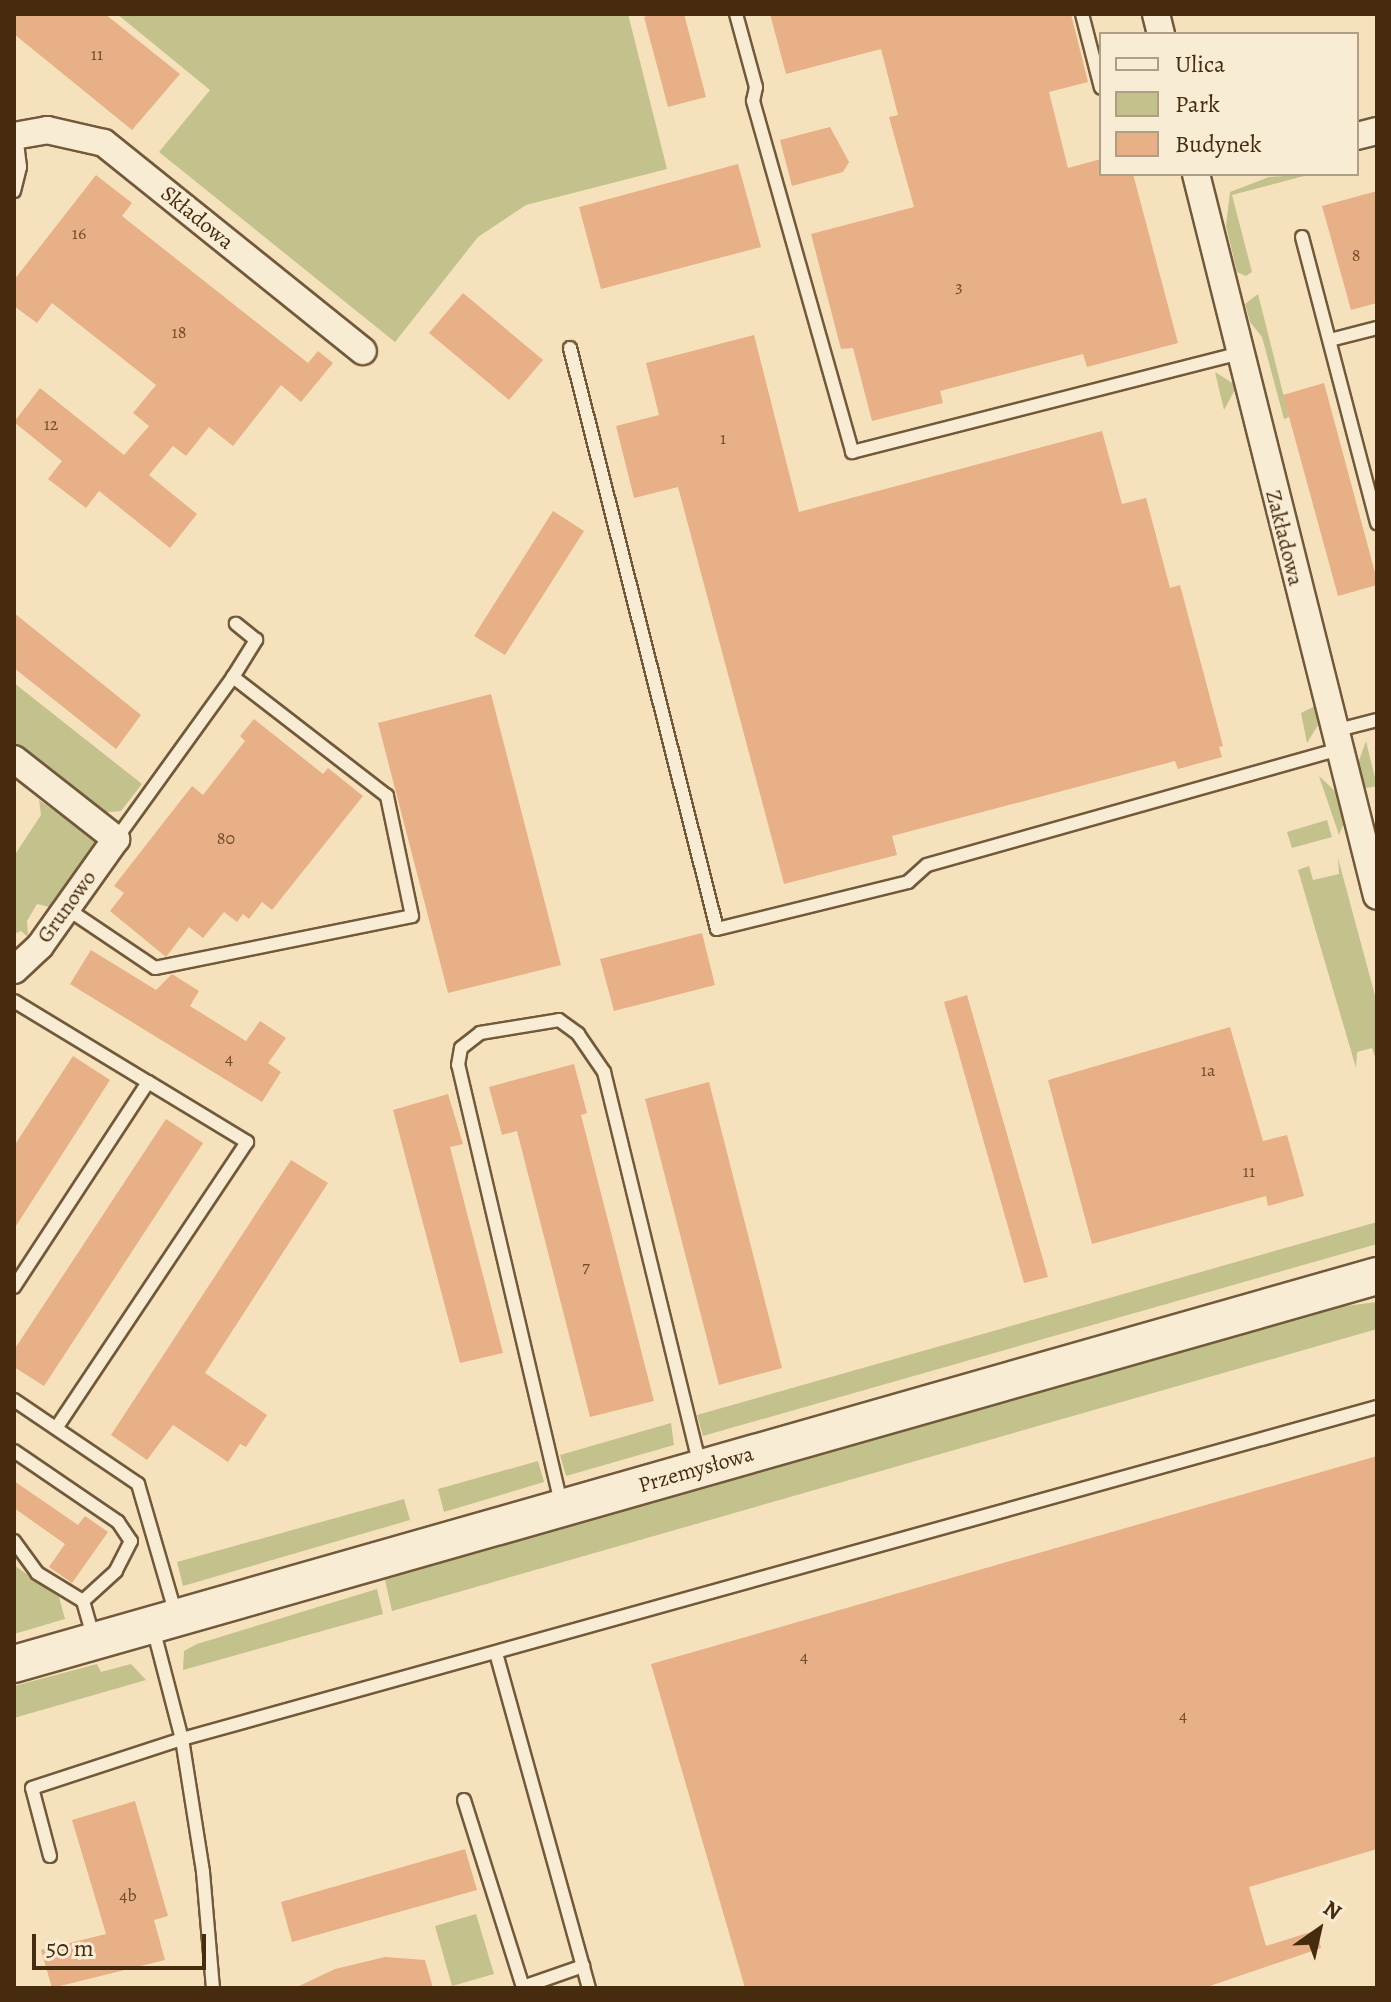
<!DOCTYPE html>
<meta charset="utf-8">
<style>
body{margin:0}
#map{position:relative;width:1391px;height:2002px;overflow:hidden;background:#f5e2bd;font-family:Alegreya,serif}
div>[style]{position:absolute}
.green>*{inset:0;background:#c3c18c}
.building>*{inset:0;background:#e8b086}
.roads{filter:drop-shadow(2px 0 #72593a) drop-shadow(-2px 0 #72593a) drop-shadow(0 2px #72593a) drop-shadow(0 -2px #72593a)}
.lane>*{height:12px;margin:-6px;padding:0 6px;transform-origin:6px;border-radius:6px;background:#f8ecd4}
.street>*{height:26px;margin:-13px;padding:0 13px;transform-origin:13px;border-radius:13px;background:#f8ecd4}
.secondary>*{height:36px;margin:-18px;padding:0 18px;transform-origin:18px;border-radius:18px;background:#f8ecd4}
span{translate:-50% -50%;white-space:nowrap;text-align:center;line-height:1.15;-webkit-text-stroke:6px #f8ecd4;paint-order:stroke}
.number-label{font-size:18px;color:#6e4c2c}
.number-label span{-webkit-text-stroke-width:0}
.street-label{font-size:22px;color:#462b0e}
.frame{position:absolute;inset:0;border:16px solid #462b0e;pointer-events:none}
.legend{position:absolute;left:1099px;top:32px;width:260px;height:144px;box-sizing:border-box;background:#f8ecd4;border:2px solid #b19f85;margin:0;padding:10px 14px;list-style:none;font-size:24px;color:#462b0e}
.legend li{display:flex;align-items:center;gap:16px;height:40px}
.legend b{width:40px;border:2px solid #b19f85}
.north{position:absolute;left:1279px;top:1890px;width:80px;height:80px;-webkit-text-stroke:6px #f8ecd4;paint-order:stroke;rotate:34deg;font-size:22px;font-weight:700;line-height:32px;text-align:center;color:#462b0e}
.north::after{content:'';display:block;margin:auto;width:28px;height:36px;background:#462b0e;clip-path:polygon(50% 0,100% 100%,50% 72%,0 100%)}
.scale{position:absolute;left:32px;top:1934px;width:174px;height:36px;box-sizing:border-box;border:4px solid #462b0e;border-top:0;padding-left:10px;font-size:24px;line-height:28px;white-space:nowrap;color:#462b0e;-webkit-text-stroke:6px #f8ecd4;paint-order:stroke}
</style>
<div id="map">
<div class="green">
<div style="clip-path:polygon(117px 14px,628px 14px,667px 169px,526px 205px,478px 237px,395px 342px,159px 152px,210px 90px)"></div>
<div style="clip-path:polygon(1312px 174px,1232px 195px,1252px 272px,1246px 276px,1237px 272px,1226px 226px,1230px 192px,1269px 177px)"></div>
<div style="clip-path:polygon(1258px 294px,1289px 417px,1284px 419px,1262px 337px,1250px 322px,1245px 304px)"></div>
<div style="clip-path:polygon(1215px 372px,1237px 386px,1224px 410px)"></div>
<div style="clip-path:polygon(14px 683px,142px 784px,121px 811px,98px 813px,14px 744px)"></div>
<div style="clip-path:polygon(1315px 706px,1318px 725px,1307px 743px,1301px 713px)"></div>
<div style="clip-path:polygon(1366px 741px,1377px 786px,1366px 788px,1356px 769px)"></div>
<div style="clip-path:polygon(1319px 776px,1338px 794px,1345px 821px,1339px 835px)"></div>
<div style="clip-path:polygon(39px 800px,98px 841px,54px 908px,37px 904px,27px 921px,28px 937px,21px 931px,14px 934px,14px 856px,41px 815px)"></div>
<div style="clip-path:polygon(1327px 820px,1332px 837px,1292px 848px,1287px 832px)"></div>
<div style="clip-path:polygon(1338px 858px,1377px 1003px,1377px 1063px,1372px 1048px,1357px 1052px,1356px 1068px,1298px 870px,1309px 866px,1313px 880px,1339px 874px)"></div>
<div style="clip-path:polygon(1377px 1222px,1377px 1244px,703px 1436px,697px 1415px)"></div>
<div style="clip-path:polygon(1377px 1255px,1377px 1262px,711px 1445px)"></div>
<div style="clip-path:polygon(1377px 1302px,1377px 1329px,420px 1603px,392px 1611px,385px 1580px,352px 1589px,368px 1578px,1314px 1310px)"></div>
<div style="clip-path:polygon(671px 1423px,674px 1445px,566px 1476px,560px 1455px)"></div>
<div style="clip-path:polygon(538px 1461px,544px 1482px,444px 1512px,438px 1489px)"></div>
<div style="clip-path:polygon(404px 1499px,410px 1520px,183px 1586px,177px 1562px)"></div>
<div style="clip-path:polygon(14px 1565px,59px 1597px,65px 1619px,14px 1634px)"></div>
<div style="clip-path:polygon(377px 1589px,383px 1614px,183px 1670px,184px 1651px,197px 1644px)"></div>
<div style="clip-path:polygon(97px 1664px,101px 1672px,131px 1664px,146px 1680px,14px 1718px,14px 1686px)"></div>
<div style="clip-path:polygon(476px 1914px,494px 1974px,452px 1986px,435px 1926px)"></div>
</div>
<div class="building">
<div style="clip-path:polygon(14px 14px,105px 14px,180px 74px,132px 130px,14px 34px)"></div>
<div style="clip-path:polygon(654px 14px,684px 14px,706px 97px,668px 107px,644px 17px)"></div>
<div style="clip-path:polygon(770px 14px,1071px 14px,1088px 82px,1049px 92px,1068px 168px,1101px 159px,1101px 174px,1133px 174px,1178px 343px,1087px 367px,1083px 354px,940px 391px,943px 403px,872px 421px,853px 348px,841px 349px,811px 234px,914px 207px,889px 117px,898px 115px,881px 49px,786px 74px)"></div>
<div style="clip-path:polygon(830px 127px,849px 162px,843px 172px,792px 186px,780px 140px)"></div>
<div style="clip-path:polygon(738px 164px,761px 247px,601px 289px,579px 207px)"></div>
<div style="clip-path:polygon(96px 175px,132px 203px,122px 216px,308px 363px,318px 351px,333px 363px,301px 402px,281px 385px,233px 446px,209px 427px,186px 456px,173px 446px,149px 475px,197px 514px,170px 548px,99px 491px,86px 508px,48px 479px,62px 461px,14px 422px,40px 388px,124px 455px,149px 426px,133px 413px,156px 385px,52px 303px,37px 323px,14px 306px,14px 280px)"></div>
<div style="clip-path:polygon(1377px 191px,1377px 303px,1351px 310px,1322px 206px)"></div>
<div style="clip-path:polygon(463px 293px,543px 360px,509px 400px,429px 333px)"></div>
<div style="clip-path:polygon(754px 335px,799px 512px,1102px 431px,1122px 504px,1146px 498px,1170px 588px,1180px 585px,1223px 746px,1219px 747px,1222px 757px,1178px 769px,1175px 761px,892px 836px,897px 855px,784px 884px,678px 487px,634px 498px,616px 426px,659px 415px,646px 363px)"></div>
<div style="clip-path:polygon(1324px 383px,1377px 580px,1377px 585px,1338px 596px,1283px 395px)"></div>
<div style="clip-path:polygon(553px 511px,584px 531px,505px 655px,474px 636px)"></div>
<div style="clip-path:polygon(14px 613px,141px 715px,116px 749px,14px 668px)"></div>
<div style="clip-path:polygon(491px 694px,561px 965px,448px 993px,378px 723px)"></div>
<div style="clip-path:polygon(254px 719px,323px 774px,328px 768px,363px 796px,272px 910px,262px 902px,249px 919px,243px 914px,237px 922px,224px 912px,203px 938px,189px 927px,166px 957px,110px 911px,124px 893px,114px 886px,192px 786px,203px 795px,245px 741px,240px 736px)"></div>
<div style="clip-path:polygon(702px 933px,715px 985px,614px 1011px,600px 959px)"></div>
<div style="clip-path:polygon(91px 950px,156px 990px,172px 974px,199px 991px,190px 1006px,246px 1041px,260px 1021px,286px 1038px,268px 1063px,281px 1072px,262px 1102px,70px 984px)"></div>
<div style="clip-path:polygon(967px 995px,1048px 1277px,1024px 1283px,944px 1002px)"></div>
<div style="clip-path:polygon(1230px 1027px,1263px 1141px,1287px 1135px,1304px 1196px,1268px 1206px,1266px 1196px,1092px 1244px,1048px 1080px)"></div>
<div style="clip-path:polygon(73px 1056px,110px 1080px,14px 1229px,14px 1146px)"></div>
<div style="clip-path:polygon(574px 1064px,587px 1113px,581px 1115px,654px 1401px,590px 1417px,517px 1131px,502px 1135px,489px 1087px)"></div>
<div style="clip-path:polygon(709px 1082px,782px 1368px,719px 1385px,645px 1099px)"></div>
<div style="clip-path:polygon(448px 1094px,463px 1144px,450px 1147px,503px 1353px,460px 1363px,393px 1110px)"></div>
<div style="clip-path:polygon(166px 1119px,203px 1143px,44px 1386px,14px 1367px,14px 1350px)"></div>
<div style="clip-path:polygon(291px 1160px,328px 1183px,205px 1373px,267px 1415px,246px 1447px,240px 1444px,228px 1462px,173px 1425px,147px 1460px,111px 1435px)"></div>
<div style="clip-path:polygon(1377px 1456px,1377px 1849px,1249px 1887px,1266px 1946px,1317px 1930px,1321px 1948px,1204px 1988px,745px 1988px,651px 1664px)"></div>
<div style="clip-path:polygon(14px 1481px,78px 1525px,85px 1516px,108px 1532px,72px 1583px,49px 1567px,65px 1544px,14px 1508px)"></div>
<div style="clip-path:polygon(135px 1801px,168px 1916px,154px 1920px,165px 1960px,52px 1988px,41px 1950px,106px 1934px,72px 1820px)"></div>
<div style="clip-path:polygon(465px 1849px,477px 1890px,292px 1942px,281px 1902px)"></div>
<div style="clip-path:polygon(385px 1957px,425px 1960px,433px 1988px,295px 1988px,335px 1969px)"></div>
</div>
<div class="roads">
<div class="lane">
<div style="left:736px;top:14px;width:76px;rotate:74.7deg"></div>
<div style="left:756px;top:87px;width:14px;rotate:102deg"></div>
<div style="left:753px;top:101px;width:365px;rotate:74.2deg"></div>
<div style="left:852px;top:452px;width:397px;rotate:-14.3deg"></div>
<div style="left:1082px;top:14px;width:76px;rotate:75.6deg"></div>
<div style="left:14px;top:191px;width:25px;rotate:-76deg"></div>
<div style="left:20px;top:167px;width:31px;rotate:-97deg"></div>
<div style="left:1302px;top:237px;width:296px;rotate:75.3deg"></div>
<div style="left:1330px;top:340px;width:49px;rotate:-14.3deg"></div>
<div style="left:570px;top:348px;width:599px;rotate:75.8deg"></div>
<div style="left:717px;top:929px;width:197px;rotate:-13.8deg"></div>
<div style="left:908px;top:882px;width:25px;rotate:-42deg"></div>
<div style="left:927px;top:865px;width:428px;rotate:-15.7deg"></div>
<div style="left:233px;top:677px;width:44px;rotate:-58.1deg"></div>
<div style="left:256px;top:640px;width:26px;rotate:-141deg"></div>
<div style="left:1334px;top:731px;width:44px;rotate:-14.3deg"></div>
<div style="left:66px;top:908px;width:107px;rotate:34deg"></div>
<div style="left:155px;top:968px;width:262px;rotate:-11.4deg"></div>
<div style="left:412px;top:916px;width:123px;rotate:-101.8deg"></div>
<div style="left:387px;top:796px;width:195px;rotate:-142.3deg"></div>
<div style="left:233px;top:677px;width:200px;rotate:125.8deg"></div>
<div style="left:14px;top:1001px;width:157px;rotate:31.2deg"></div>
<div style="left:14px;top:1287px;width:245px;rotate:-56.8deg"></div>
<div style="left:148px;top:1082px;width:116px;rotate:31.2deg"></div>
<div style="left:247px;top:1142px;width:344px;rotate:123.7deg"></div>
<div style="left:14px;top:1400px;width:150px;rotate:34.1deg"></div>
<div style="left:138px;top:1484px;width:136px;rotate:73.8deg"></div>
<div style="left:14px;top:1451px;width:126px;rotate:34.3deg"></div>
<div style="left:118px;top:1522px;width:23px;rotate:56deg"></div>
<div style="left:131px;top:1541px;width:34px;rotate:117deg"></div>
<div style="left:116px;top:1571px;width:45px;rotate:137.7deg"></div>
<div style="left:561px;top:1503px;width:450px;rotate:-103.2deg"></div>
<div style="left:458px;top:1065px;width:17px;rotate:-80deg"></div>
<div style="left:461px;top:1048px;width:24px;rotate:-38deg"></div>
<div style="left:480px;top:1033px;width:80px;rotate:-9.3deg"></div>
<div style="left:559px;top:1020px;width:24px;rotate:36deg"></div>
<div style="left:578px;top:1034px;width:46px;rotate:55.6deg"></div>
<div style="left:604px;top:1072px;width:406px;rotate:76.3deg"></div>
<div style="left:14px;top:1541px;width:39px;rotate:54deg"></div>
<div style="left:37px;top:1573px;width:54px;rotate:31.3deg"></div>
<div style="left:83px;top:1601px;width:40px;rotate:74deg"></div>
<div style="left:153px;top:1628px;width:115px;rotate:75.4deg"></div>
<div style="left:182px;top:1739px;width:135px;rotate:81deg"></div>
<div style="left:203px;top:1872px;width:116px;rotate:85.1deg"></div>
<div style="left:496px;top:1653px;width:348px;rotate:74.5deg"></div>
<div style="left:464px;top:1800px;width:196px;rotate:72.5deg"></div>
<div style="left:523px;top:1987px;width:64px;rotate:-19.3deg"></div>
<div style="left:50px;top:1856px;width:70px;rotate:-104.8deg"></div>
<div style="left:32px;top:1788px;width:158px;rotate:-18.1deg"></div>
<div style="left:182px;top:1739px;width:1240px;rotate:-15.53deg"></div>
</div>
<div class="street">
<div style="left:1156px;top:14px;width:21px;rotate:76deg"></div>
<div style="left:14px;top:136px;width:34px;rotate:-10deg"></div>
<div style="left:47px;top:130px;width:58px;rotate:12.8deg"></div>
<div style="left:104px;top:143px;width:332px;rotate:38.8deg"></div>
<div style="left:1357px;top:136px;width:21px;rotate:-14deg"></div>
<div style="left:1196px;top:174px;width:744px;rotate:75.93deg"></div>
<div style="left:14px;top:759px;width:130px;rotate:38.1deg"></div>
<div style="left:116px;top:839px;width:131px;rotate:125.4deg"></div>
<div style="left:40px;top:946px;width:35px;rotate:137deg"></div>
</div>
<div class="secondary">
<div style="left:14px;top:1664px;width:1417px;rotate:-15.89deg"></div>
</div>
</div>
<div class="number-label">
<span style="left:97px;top:54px">11</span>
<span style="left:79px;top:233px">16</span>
<span style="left:1356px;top:255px">8</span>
<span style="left:959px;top:286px">3</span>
<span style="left:179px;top:332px">18</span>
<span style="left:51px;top:424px">12</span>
<span style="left:723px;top:438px">1</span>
<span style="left:226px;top:838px">80</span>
<span style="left:229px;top:1058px">4</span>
<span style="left:1208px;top:1070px">1a</span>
<span style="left:1249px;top:1171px">11</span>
<span style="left:586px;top:1266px">7</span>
<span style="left:804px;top:1656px">4</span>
<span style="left:1183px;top:1715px">4</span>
<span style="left:128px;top:1895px">4b</span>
</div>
<div class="street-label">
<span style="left:197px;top:218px;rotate:39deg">Składowa</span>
<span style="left:1284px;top:538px;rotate:76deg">Zakładowa</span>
<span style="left:67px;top:907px;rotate:-54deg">Grunowo</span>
<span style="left:696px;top:1470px;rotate:-16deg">Przemysłowa</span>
</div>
<div class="frame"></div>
<ul class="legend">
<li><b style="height:10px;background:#f8ecd4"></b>Ulica</li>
<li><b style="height:22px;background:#c3c18c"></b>Park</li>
<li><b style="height:22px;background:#e8b086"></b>Budynek</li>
</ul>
<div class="north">N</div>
<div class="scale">50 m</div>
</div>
